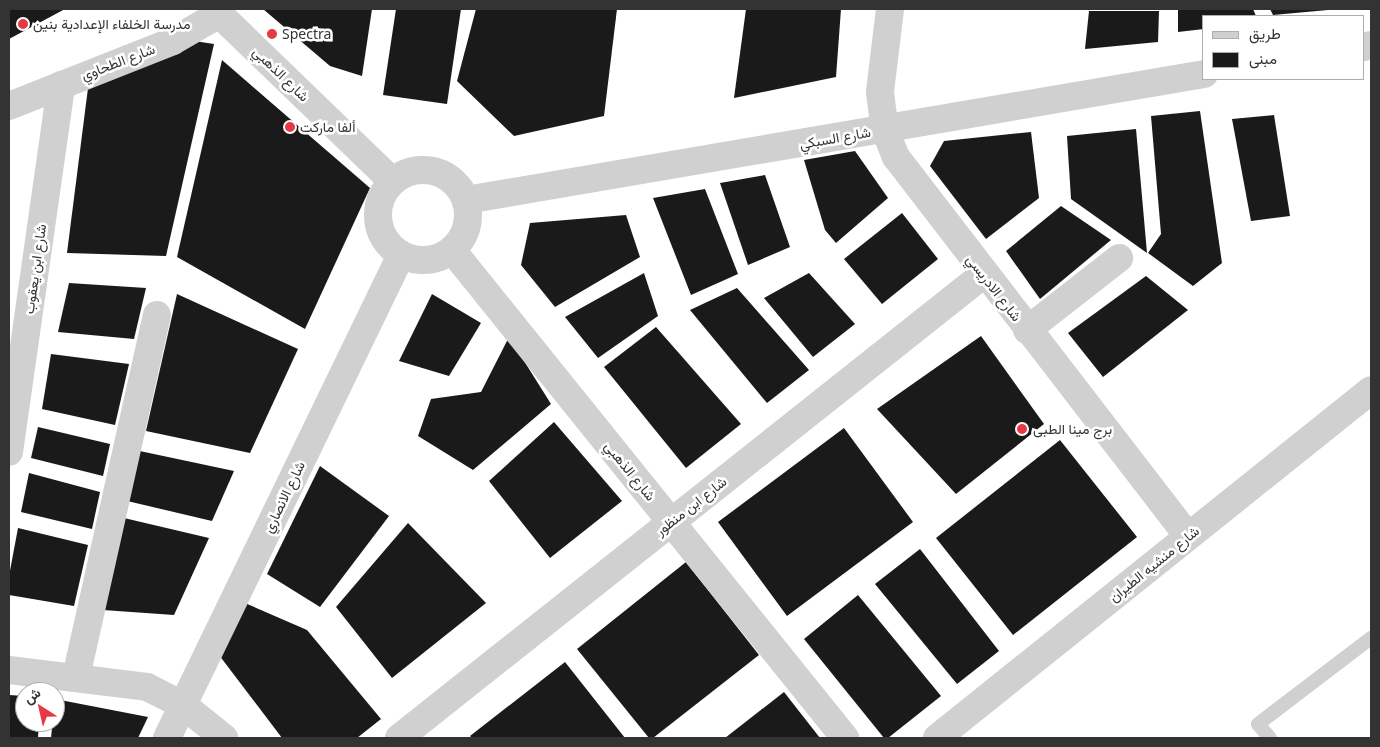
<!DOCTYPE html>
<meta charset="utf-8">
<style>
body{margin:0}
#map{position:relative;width:1380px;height:747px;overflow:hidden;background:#fff;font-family:"Noto Sans",Vazirmatn,sans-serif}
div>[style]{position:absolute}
.building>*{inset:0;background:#1a1a1a}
.lane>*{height:14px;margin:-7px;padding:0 7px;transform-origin:7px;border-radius:7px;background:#d0d0d0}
.street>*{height:28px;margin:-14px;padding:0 14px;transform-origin:14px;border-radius:14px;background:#d0d0d0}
.street>.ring{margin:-14px;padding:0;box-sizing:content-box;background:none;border:28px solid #d0d0d0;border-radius:50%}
.dots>*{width:14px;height:14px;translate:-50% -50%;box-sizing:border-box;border:2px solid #fff;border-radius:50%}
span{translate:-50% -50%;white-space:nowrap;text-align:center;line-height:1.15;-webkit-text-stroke:5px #fff;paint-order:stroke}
.poi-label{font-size:14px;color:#333}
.left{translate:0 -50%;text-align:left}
.street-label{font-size:14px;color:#333}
.frame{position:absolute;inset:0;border:10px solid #333;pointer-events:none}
.legend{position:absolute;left:1202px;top:15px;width:162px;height:65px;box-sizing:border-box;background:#fff;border:1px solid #adadad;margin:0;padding:6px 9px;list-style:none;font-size:15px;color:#333}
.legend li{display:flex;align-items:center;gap:10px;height:25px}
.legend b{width:25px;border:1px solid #adadad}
.north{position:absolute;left:15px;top:682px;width:50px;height:50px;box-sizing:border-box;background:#fff;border:1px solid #adadad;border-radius:50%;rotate:325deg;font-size:14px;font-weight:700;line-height:20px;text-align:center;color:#333}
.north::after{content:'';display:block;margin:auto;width:18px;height:22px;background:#e63946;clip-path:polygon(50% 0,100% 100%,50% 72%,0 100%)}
</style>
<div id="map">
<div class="building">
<div style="clip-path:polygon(9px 9px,65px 9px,9px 39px)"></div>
<div style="clip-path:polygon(263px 9px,372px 9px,362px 76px,330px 66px)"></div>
<div style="clip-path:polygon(396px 9px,461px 9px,447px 104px,383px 95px)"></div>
<div style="clip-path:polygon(476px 9px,617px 9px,604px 116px,514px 136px,457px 81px)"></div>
<div style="clip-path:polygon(746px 9px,841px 9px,836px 77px,734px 98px)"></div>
<div style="clip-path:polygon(1178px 9px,1253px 9px,1256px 16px,1204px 16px,1204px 29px,1178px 32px)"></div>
<div style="clip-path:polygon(1270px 9px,1328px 9px,1328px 10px,1273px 15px)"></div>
<div style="clip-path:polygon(1089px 11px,1159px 11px,1158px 42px,1085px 49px)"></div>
<div style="clip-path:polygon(194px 41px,214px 44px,166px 256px,67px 253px,88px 88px)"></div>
<div style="clip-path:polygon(222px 60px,370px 188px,305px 329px,177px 257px)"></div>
<div style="clip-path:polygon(1200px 111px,1222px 263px,1193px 286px,1148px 253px,1161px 234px,1151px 116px)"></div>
<div style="clip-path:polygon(1274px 115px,1290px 216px,1251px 221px,1232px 119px)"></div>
<div style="clip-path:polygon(1136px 129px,1147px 253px,1071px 199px,1067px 136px)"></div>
<div style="clip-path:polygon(1031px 132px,1039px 198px,986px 239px,930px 166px,944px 141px)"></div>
<div style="clip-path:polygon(855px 151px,888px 198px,836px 243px,825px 230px,804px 160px)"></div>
<div style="clip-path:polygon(765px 175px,790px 247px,748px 265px,720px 183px)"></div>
<div style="clip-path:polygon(705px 189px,738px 274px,691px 295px,653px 198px)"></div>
<div style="clip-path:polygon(1061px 206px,1111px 240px,1040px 299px,1006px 251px)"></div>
<div style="clip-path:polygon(902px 213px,938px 259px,882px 304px,844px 259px)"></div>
<div style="clip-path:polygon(626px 215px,640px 257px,555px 307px,521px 265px,530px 223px)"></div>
<div style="clip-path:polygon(644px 273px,658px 316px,598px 358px,565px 317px)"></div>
<div style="clip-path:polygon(809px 273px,855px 324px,813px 357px,764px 298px)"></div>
<div style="clip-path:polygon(1146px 276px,1188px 310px,1103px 377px,1068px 333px)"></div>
<div style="clip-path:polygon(69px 283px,146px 288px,134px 339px,58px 332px)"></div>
<div style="clip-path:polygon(737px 288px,809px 370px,767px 403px,690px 310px)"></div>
<div style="clip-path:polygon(177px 294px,298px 349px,250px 453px,146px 431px)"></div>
<div style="clip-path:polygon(432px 294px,481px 323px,449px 376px,399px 361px)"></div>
<div style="clip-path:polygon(656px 327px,741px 424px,686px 468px,604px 367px)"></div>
<div style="clip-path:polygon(981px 336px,1044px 424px,956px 494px,877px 409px)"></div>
<div style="clip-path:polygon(509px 337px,551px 404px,473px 470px,418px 436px,431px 399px,481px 392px)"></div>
<div style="clip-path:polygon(51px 354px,129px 364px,115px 425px,42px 409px)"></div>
<div style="clip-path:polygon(554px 422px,622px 501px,550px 558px,489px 481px)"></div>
<div style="clip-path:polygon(38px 427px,110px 444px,103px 476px,31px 458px)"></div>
<div style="clip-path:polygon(844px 428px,913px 522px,787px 616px,718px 522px)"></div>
<div style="clip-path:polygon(1060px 440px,1137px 537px,1013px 635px,936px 538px)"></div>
<div style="clip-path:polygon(135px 450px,234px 471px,212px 521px,123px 500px)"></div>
<div style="clip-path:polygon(320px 466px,389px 516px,320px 607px,267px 574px)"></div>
<div style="clip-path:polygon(29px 473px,100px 492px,92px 529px,21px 512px)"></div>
<div style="clip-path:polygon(124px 518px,209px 538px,174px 615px,103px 610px)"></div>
<div style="clip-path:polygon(408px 523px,486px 603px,392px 678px,336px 607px)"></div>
<div style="clip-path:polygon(18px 528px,88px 545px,74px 606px,9px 595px,9px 576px)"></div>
<div style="clip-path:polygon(920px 549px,999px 651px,957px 684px,875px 584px)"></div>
<div style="clip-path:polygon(686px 562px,759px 655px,653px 738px,649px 738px,577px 649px)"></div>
<div style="clip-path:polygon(858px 595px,941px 696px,888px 738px,884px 738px,804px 639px)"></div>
<div style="clip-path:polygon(245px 603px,307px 630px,381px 719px,357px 738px,282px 738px,219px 655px)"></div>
<div style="clip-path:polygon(565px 662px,625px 738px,472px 738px,470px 736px)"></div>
<div style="clip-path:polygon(784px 692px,820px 738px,725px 738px)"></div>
<div style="clip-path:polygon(9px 695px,25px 696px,25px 722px,39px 722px,38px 738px,9px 738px)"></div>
<div style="clip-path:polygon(55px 699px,148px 717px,138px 738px,51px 738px)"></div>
</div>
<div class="lane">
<div style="left:1270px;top:738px;width:18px;rotate:-131deg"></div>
<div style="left:1258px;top:724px;width:142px;rotate:-37.3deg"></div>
</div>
<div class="street">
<div style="left:214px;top:9px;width:248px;rotate:44deg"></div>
<div style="left:890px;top:9px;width:84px;rotate:96.9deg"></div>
<div style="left:880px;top:92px;width:38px;rotate:83deg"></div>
<div style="left:885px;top:130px;width:29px;rotate:68deg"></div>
<div style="left:896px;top:157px;width:478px;rotate:52.4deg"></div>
<div style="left:1364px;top:47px;width:7px;rotate:-16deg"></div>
<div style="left:9px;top:106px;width:176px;rotate:-21.6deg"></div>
<div style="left:173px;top:41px;width:42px;rotate:-30.3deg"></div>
<div style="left:209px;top:20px;width:16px;rotate:-43deg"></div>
<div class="ring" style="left:378px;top:170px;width:62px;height:62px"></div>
<div style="left:466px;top:200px;width:749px;rotate:-9.69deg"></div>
<div style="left:452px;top:250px;width:627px;rotate:51.15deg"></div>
<div style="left:1027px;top:330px;width:117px;rotate:-38deg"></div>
<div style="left:9px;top:452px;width:371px;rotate:-81.9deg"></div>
<div style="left:9px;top:670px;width:139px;rotate:7deg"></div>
<div style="left:147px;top:687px;width:40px;rotate:26.6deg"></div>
<div style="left:183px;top:705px;width:53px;rotate:38.8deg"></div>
<div style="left:76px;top:677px;width:371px;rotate:-77.4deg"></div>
<div style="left:167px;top:738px;width:537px;rotate:-64.15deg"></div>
<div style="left:399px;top:738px;width:747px;rotate:-38.42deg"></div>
<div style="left:937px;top:738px;width:556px;rotate:-38.72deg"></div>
</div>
<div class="dots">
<div style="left:23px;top:24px;background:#e63946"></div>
<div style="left:272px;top:34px;background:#e63946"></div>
<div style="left:290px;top:127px;background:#e63946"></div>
<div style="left:1022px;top:429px;background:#e63946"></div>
</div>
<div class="poi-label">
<span class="left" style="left:33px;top:24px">مدرسة الخلفاء الإعدادية بنين</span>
<span class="left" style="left:282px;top:34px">Spectra</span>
<span class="left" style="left:300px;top:127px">ألفا ماركت</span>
<span class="left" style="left:1033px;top:429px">برج مينا الطبى</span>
</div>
<div class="street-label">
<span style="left:118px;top:62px;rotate:-21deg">شارع الطحاوي</span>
<span style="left:281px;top:74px;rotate:44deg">شارع الذهبي</span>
<span style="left:835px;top:138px;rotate:-10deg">شارع السبكي</span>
<span style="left:35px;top:269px;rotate:-82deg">شارع ابن يعقوب</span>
<span style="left:994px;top:288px;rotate:52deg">شارع الادريسي</span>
<span style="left:630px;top:471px;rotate:51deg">شارع الذهبي</span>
<span style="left:284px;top:497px;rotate:-64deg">شارع الانصاري</span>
<span style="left:691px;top:506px;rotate:-38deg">شارع ابن منظور</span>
<span style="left:1154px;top:564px;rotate:-39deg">شارع منشيه الطيران</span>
</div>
<div class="frame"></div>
<ul class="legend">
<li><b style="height:6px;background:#d0d0d0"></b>طريق</li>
<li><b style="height:14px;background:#1a1a1a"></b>مبنى</li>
</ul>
<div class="north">ش</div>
</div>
